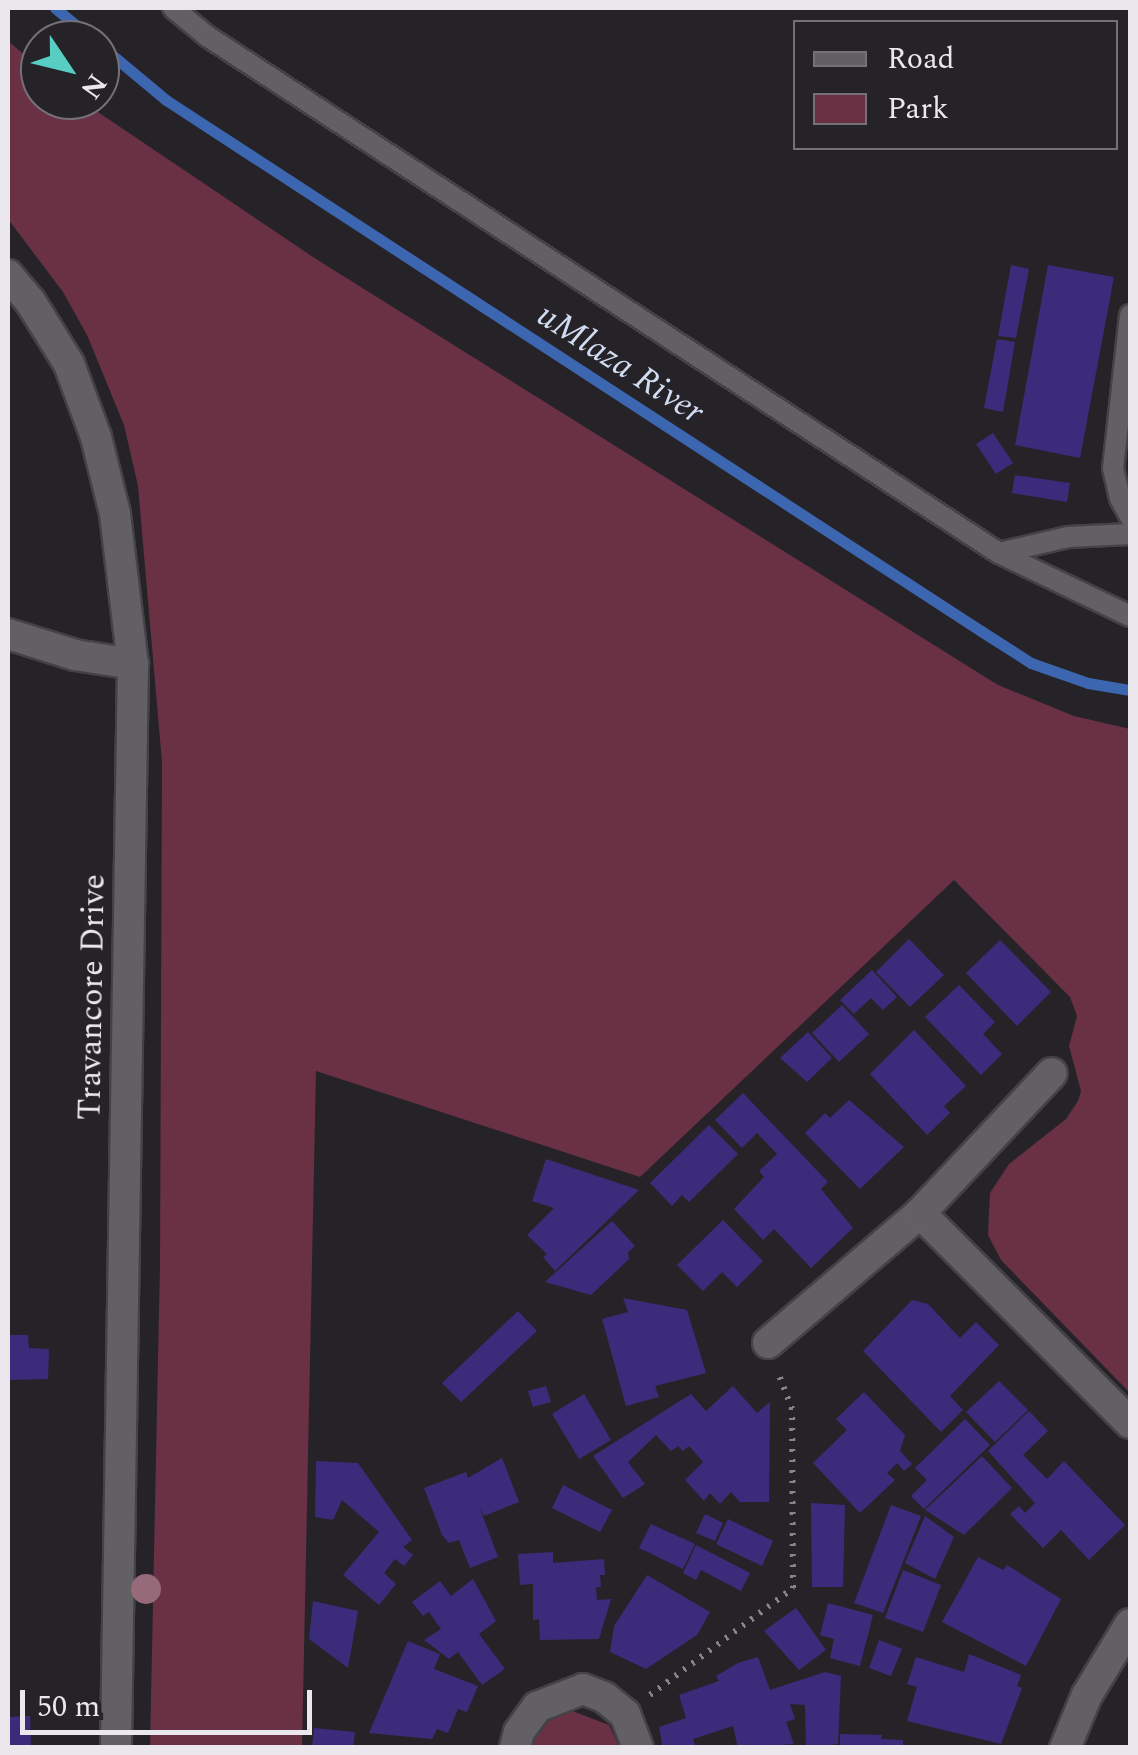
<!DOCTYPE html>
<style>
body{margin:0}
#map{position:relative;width:1138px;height:1755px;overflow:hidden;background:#262328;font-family:Spectral,serif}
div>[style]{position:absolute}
.green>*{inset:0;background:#693143}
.stream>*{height:11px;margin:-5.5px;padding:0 5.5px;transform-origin:5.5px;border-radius:5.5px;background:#3d66b1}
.building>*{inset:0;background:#3a2c7a}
.path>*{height:6px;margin-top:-3px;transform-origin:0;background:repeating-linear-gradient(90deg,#878589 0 2.5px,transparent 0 10.5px)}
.roads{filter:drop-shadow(2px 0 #444246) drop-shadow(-2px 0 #444246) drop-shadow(0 2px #444246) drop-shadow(0 -2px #444246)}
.lane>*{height:20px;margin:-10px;padding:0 10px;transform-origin:10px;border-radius:10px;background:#636065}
.street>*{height:30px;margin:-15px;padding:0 15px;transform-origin:15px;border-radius:15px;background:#636065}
.trees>*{width:30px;height:30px;margin:-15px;border-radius:50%;background:#966a78}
span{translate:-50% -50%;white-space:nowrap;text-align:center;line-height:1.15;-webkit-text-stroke:8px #262328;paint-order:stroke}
.street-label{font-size:32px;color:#eae8ec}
.water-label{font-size:35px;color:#d0dcf1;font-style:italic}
.frame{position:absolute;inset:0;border:10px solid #eae8ec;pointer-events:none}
.legend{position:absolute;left:793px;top:20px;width:325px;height:130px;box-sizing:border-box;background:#262328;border:2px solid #747276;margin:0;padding:12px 18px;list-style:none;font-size:30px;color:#eae8ec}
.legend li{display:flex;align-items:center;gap:20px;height:50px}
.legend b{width:50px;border:2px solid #747276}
.north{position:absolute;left:20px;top:20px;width:100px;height:100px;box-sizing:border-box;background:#262328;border:2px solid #747276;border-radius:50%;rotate:125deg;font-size:28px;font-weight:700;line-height:40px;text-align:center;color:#eae8ec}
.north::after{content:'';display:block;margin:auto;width:35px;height:45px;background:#57cec1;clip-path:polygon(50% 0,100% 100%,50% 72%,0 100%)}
.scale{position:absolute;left:20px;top:1690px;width:292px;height:45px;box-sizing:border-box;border:5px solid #eae8ec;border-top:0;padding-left:12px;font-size:30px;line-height:35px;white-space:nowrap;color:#eae8ec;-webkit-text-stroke:8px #262328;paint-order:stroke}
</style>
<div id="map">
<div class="green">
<div style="clip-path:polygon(8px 41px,40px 68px,40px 100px,80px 100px,316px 259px,998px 685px,1074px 716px,1130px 729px,1130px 1393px,1001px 1260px,988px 1235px,990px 1193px,1009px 1164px,1066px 1119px,1078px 1101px,1081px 1091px,1069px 1046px,1077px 1016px,1070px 997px,954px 880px,640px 1177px,316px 1071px,302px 1747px,150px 1747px,160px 1263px,162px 762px,138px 486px,124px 425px,87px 335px,63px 292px,8px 219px)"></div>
<div style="clip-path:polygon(567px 1709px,609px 1725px,619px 1747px,529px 1748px,542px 1722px)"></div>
</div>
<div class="stream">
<div style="left:55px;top:8px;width:50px;rotate:39.4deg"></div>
<div style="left:100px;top:45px;width:86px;rotate:39.8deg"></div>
<div style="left:166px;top:100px;width:973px;rotate:33.09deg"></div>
<div style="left:981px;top:631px;width:59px;rotate:32.6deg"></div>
<div style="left:1031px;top:663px;width:60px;rotate:19.3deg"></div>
<div style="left:1088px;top:683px;width:43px;rotate:9.5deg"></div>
</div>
<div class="building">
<div style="clip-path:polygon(1011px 265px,1029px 269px,1016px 338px,998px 336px)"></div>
<div style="clip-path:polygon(1048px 265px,1114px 277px,1080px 458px,1015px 445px)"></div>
<div style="clip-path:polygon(997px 339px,1015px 342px,1003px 412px,984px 408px)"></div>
<div style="clip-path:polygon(993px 433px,1013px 463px,996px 474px,976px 444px)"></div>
<div style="clip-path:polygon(1015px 475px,1070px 483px,1067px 502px,1012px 493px)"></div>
<div style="clip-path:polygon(909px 939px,944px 975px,910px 1007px,876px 972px)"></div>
<div style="clip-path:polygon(1000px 940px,1051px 992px,1017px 1026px,966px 973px)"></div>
<div style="clip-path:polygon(872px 970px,897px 997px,883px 1010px,871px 998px,854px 1014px,840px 1000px)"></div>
<div style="clip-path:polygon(959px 985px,995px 1022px,983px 1034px,1002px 1054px,981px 1075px,925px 1017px)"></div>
<div style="clip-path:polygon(842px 1005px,869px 1034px,839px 1062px,812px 1033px)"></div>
<div style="clip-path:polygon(914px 1030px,966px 1086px,944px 1106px,950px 1113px,927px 1135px,870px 1074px)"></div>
<div style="clip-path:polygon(808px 1032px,832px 1058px,807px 1082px,780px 1058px)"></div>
<div style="clip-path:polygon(743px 1093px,828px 1182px,821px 1189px,853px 1228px,811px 1268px,774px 1229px,763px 1240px,734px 1209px,764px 1177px,759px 1171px,777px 1154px,757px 1133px,742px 1148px,715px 1120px)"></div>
<div style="clip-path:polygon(849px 1100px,904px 1147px,860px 1189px,805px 1133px,825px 1113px,830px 1118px)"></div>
<div style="clip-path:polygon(709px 1125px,738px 1154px,689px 1202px,682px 1195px,672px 1206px,650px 1183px)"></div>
<div style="clip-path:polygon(546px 1159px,639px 1190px,555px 1271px,543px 1257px,547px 1254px,527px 1235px,554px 1208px,532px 1201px)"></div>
<div style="clip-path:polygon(723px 1220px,763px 1261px,737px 1287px,722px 1272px,703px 1291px,677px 1265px)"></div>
<div style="clip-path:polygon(612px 1221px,635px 1246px,628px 1252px,629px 1259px,591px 1295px,545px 1282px)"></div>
<div style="clip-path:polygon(623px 1298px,687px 1310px,706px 1373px,655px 1386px,659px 1397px,626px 1406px,602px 1319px,628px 1312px)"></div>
<div style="clip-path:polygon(912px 1300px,928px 1304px,960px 1338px,976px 1322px,999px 1345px,950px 1396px,963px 1410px,941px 1432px,863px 1351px)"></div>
<div style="clip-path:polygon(518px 1311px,537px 1331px,461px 1402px,442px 1383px)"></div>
<div style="clip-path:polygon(8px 1335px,28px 1335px,29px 1348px,49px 1349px,48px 1379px,8px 1380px)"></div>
<div style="clip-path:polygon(999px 1381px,1028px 1410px,995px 1442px,966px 1412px)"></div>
<div style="clip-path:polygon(546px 1386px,551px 1402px,533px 1407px,528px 1391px)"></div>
<div style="clip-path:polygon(733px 1386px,757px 1413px,770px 1402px,769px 1502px,740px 1502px,731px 1492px,720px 1504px,710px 1493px,704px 1501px,685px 1480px,703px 1462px,689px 1446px,683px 1451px,678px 1446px,671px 1451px,656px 1435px,628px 1462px,645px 1484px,623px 1498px,593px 1456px,691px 1394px,706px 1411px)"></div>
<div style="clip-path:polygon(864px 1392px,905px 1435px,900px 1451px,912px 1464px,904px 1471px,897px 1463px,887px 1473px,895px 1480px,860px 1513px,813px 1463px,847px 1430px,836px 1419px)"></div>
<div style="clip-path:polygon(584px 1394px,611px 1440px,579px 1459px,552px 1414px)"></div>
<div style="clip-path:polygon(1029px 1411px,1048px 1431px,1023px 1455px,1047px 1479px,1064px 1461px,1125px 1525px,1089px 1560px,1061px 1530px,1043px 1548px,1010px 1514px,1019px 1506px,1025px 1513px,1035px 1503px,988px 1451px)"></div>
<div style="clip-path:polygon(965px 1419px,990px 1445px,924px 1509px,911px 1496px,927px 1480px,915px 1468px)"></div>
<div style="clip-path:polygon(982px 1456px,1012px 1488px,964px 1535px,925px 1510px)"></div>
<div style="clip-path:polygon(502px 1458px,519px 1502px,484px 1516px,479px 1506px,498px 1557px,470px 1568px,459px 1540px,449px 1543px,442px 1535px,424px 1488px,466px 1472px,468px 1478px)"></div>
<div style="clip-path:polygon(316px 1461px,358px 1463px,412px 1540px,403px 1547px,413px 1555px,404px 1566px,395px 1559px,384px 1573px,396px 1584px,379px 1605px,343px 1575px,379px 1532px,342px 1500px,333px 1520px,315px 1517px)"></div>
<div style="clip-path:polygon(563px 1485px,612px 1510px,600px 1532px,552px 1508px)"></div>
<div style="clip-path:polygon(811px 1503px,845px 1505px,843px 1587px,812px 1587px)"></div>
<div style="clip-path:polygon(891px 1505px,921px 1516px,883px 1613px,854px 1603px)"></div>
<div style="clip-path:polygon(705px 1514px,723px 1523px,715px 1541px,696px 1533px)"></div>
<div style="clip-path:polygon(925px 1516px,954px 1537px,935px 1579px,905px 1563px)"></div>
<div style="clip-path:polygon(728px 1519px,773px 1541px,762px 1566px,716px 1544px)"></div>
<div style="clip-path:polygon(651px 1524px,695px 1544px,683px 1569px,639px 1548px)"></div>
<div style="clip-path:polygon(696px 1545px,750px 1573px,741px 1591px,701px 1570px,696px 1580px,683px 1573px)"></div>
<div style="clip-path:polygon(553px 1552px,553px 1563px,604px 1559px,605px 1575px,600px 1575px,601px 1587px,596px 1587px,597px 1600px,611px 1599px,599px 1639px,540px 1640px,539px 1619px,533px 1620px,533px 1584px,520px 1585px,518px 1554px)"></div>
<div style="clip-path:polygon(978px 1557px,1003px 1570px,1007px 1565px,1061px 1599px,1026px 1666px,942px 1622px)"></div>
<div style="clip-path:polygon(903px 1570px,941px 1585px,923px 1632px,885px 1618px)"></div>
<div style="clip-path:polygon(647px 1575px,710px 1612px,697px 1635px,646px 1669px,610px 1652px,614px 1626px)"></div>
<div style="clip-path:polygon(473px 1579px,496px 1621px,479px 1634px,505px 1669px,482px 1685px,458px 1652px,449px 1659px,424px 1640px,441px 1629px,429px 1612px,423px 1616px,412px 1602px,440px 1581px,451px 1596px)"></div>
<div style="clip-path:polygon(313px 1601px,358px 1611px,348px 1668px,309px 1639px)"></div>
<div style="clip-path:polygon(828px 1603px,873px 1615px,860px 1666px,830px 1658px,834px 1639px,820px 1635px)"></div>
<div style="clip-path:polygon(796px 1608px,826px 1650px,799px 1670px,764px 1631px)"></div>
<div style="clip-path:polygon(879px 1640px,902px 1649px,891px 1676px,869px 1668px)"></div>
<div style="clip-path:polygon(408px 1641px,440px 1654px,434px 1669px,478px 1686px,467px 1712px,458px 1709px,448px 1733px,437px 1729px,432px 1739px,369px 1733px)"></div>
<div style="clip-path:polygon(969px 1654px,1021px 1675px,1017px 1686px,1022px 1688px,1001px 1744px,907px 1721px,917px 1687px,907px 1684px,916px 1657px,964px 1672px)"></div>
<div style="clip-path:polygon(758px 1657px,770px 1690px,825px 1672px,841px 1676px,838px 1744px,806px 1748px,805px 1705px,790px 1704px,795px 1719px,786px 1722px,794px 1744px,738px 1748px,733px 1726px,693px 1739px,696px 1748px,663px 1748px,659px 1727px,686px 1718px,679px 1695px,719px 1681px,716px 1676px,738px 1663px)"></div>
<div style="clip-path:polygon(30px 1716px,31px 1748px,8px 1748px,8px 1717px)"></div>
<div style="clip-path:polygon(314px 1728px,355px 1732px,353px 1748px,312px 1748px)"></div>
<div style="clip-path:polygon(840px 1734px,882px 1735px,881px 1739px,903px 1740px,903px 1748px,840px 1748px)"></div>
</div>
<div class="path">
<div style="left:650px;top:1695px;width:179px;rotate:-36.8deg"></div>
<div style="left:793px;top:1588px;width:179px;rotate:-90.3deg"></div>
<div style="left:792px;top:1409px;width:40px;rotate:-111deg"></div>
</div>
<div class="roads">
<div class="lane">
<div style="left:173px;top:8px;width:44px;rotate:39.5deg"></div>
<div style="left:207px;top:36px;width:946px;rotate:33.14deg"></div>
<div style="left:999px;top:553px;width:145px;rotate:25.7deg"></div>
<div style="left:1130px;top:315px;width:154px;rotate:96.3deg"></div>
<div style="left:1113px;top:468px;width:31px;rotate:77deg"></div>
<div style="left:1120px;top:498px;width:21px;rotate:62deg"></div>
<div style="left:999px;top:553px;width:71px;rotate:-13.1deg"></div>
<div style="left:1068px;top:537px;width:62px;rotate:-2.8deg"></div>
</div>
<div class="street">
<div style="left:8px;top:275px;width:34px;rotate:50deg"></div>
<div style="left:30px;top:301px;width:74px;rotate:58.2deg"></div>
<div style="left:69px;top:364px;width:78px;rotate:69.7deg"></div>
<div style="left:96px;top:437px;width:79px;rotate:76.1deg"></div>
<div style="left:115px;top:514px;width:151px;rotate:83.2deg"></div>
<div style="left:133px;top:664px;width:1084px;rotate:90.9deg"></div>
<div style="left:8px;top:634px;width:70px;rotate:17.4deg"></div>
<div style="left:75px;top:655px;width:59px;rotate:8.8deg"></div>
<div style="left:920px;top:1213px;width:297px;rotate:45deg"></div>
<div style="left:768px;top:1343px;width:200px;rotate:-40.5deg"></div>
<div style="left:920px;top:1213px;width:192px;rotate:-46.7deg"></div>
<div style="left:515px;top:1748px;width:16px;rotate:-76deg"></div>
<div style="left:519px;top:1732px;width:31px;rotate:-54deg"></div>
<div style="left:537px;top:1707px;width:49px;rotate:-21.4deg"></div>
<div style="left:583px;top:1689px;width:22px;rotate:21deg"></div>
<div style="left:604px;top:1697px;width:27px;rotate:39deg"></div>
<div style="left:625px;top:1714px;width:36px;rotate:69deg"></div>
<div style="left:1065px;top:1748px;width:57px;rotate:-67.5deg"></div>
<div style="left:1087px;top:1695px;width:83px;rotate:-58.8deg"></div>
</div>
</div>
<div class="trees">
<div style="left:146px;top:1589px"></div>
</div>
<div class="street-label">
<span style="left:93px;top:997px;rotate:-89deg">Travancore Drive</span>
</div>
<div class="water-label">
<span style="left:620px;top:364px;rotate:33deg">uMlaza River</span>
</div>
<div class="frame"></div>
<ul class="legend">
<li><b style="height:12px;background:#636065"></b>Road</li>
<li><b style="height:28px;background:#693143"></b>Park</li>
</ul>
<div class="north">N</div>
<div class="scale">50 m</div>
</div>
